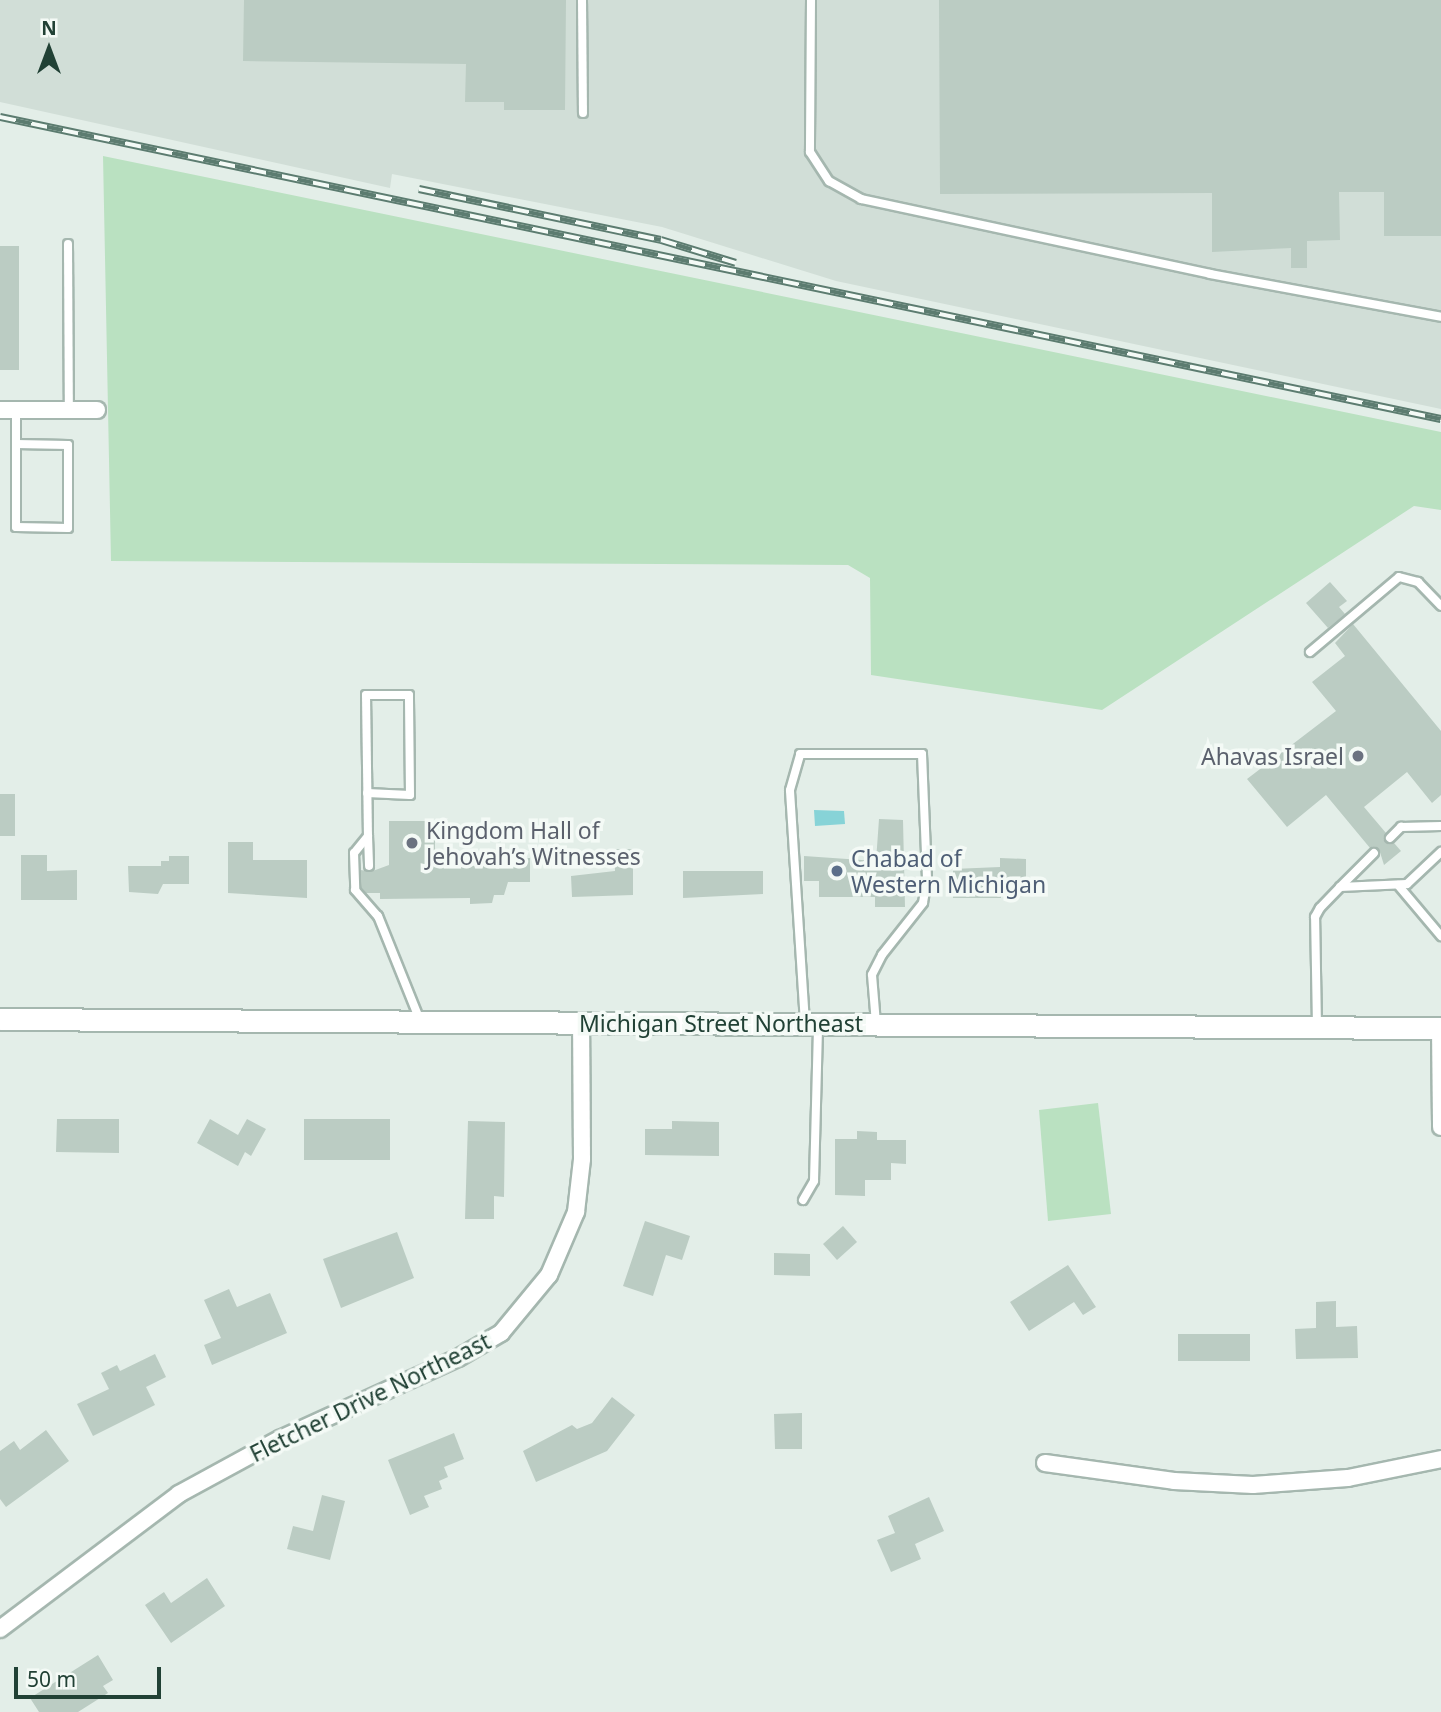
<!DOCTYPE html>
<meta charset="utf-8">
<style>
body{margin:0}
#map{position:relative;width:1441px;height:1712px;overflow:hidden;background:#e3eee8;font-family:"Noto Sans",sans-serif}
div>[style]{position:absolute}
.built>*{inset:0;background:#d1ded7}
.green>*{inset:0;background:#bae1c1}
.water>*{inset:0;background:#87d3d7}
.building>*{inset:0;background:#bbccc3}
.roads{filter:drop-shadow(2px 0 #a5b7af) drop-shadow(-2px 0 #a5b7af) drop-shadow(0 2px #a5b7af) drop-shadow(0 -2px #a5b7af)}
.lane>*{height:8px;margin:-4px;padding:0 4px;transform-origin:4px;border-radius:4px;background:#fff}
.street>*{height:16px;margin:-8px;padding:0 8px;transform-origin:8px;border-radius:8px;background:#fff}
.secondary>*{height:21px;margin:-10.5px;padding:0 10.5px;transform-origin:10.5px;border-radius:10.5px;background:#fff}
.rail>*{height:8px;margin-top:-4px;transform-origin:0;background:repeating-linear-gradient(90deg,#f4faf6 0 16px,#5c7c70 0 32px);box-sizing:border-box;border-block:2px solid #5c7c70}
.dots>*{width:19px;height:19px;translate:-50% -50%;box-sizing:border-box;border:4px solid #f4faf6;border-radius:50%}
span{translate:-50% -50%;white-space:nowrap;text-align:center;line-height:1.15;-webkit-text-stroke:7px #f4faf6;paint-order:stroke}
.worship-label{font-size:23px;color:#5b616d}
.right{translate:-100% -50%;text-align:right}
.left{translate:0 -50%;text-align:left}
.service-label{font-size:23px;color:#4e5e75}
.street-label{font-size:23px;color:#214135}
.north{position:absolute;left:14px;top:14px;width:70px;height:70px;-webkit-text-stroke:5px #f4faf6;paint-order:stroke;rotate:0deg;font-size:19px;font-weight:700;line-height:28px;text-align:center;color:#214135}
.north::after{content:'';display:block;margin:auto;width:24px;height:32px;background:#214135;clip-path:polygon(50% 0,100% 100%,50% 72%,0 100%)}
.scale{position:absolute;left:14px;top:1667px;width:147px;height:32px;box-sizing:border-box;border:4px solid #214135;border-top:0;padding-left:9px;font-size:21px;line-height:24px;white-space:nowrap;color:#214135;-webkit-text-stroke:5px #f4faf6;paint-order:stroke}
</style>
<div id="map">
<div class="built">
<div style="clip-path:polygon(0 0,1441px 0,1441px 409px,836px 281px,662px 227px,392px 174px,390px 188px,0 102px)"></div>
</div>
<div class="green">
<div style="clip-path:polygon(103px 156px,1441px 432px,1441px 510px,1414px 506px,1102px 710px,871px 675px,870px 578px,848px 565px,111px 561px)"></div>
<div style="clip-path:polygon(1098px 1103px,1111px 1214px,1048px 1221px,1039px 1110px)"></div>
</div>
<div class="water">
<div style="clip-path:polygon(814px 810px,844px 811px,845px 824px,815px 826px)"></div>
</div>
<div class="building">
<div style="clip-path:polygon(244px 0,566px 0,565px 110px,504px 110px,504px 102px,465px 102px,466px 64px,243px 61px)"></div>
<div style="clip-path:polygon(939px 0,1441px 0,1441px 236px,1384px 236px,1384px 192px,1339px 192px,1340px 240px,1307px 241px,1307px 268px,1291px 268px,1291px 248px,1212px 252px,1212px 193px,940px 194px)"></div>
<div style="clip-path:polygon(0 246px,19px 246px,19px 370px,0 370px)"></div>
<div style="clip-path:polygon(1330px 582px,1347px 601px,1339px 607px,1345px 614px,1328px 628px,1306px 603px)"></div>
<div style="clip-path:polygon(1353px 624px,1441px 731px,1441px 795px,1432px 803px,1407px 772px,1364px 807px,1386px 833px,1385px 842px,1394px 843px,1401px 851px,1384px 865px,1379px 849px,1370px 848px,1326px 795px,1287px 827px,1247px 779px,1336px 711px,1312px 682px,1345px 656px,1335px 643px)"></div>
<div style="clip-path:polygon(0 794px,15px 794px,15px 836px,0 836px)"></div>
<div style="clip-path:polygon(879px 819px,903px 820px,905px 907px,875px 907px,875px 897px,819px 897px,819px 881px,804px 881px,804px 856px,876px 861px)"></div>
<div style="clip-path:polygon(389px 821px,435px 821px,435px 866px,511px 866px,511px 858px,530px 858px,530px 882px,508px 882px,504px 895px,494px 895px,492px 903px,470px 904px,470px 898px,380px 899px,380px 893px,366px 893px,361px 887px,361px 870px,370px 872px,389px 865px)"></div>
<div style="clip-path:polygon(228px 842px,253px 842px,253px 860px,307px 860px,307px 898px,228px 893px)"></div>
<div style="clip-path:polygon(614px 849px,633px 849px,633px 895px,572px 897px,571px 876px,615px 871px)"></div>
<div style="clip-path:polygon(21px 855px,47px 855px,47px 871px,77px 870px,77px 900px,21px 900px)"></div>
<div style="clip-path:polygon(169px 856px,189px 856px,189px 884px,163px 884px,158px 894px,129px 892px,128px 866px,161px 866px,161px 861px,169px 861px)"></div>
<div style="clip-path:polygon(1000px 858px,1026px 859px,1026px 882px,1001px 881px,1001px 898px,953px 898px,953px 869px,1000px 867px)"></div>
<div style="clip-path:polygon(683px 871px,763px 871px,763px 894px,683px 898px)"></div>
<div style="clip-path:polygon(57px 1119px,119px 1119px,119px 1153px,56px 1152px)"></div>
<div style="clip-path:polygon(210px 1119px,238px 1135px,247px 1119px,266px 1129px,251px 1156px,245px 1152px,238px 1166px,197px 1143px)"></div>
<div style="clip-path:polygon(304px 1119px,390px 1119px,390px 1160px,304px 1160px)"></div>
<div style="clip-path:polygon(468px 1121px,505px 1122px,504px 1197px,494px 1196px,494px 1219px,465px 1219px)"></div>
<div style="clip-path:polygon(672px 1121px,719px 1122px,719px 1156px,645px 1155px,645px 1129px,672px 1129px)"></div>
<div style="clip-path:polygon(857px 1131px,877px 1132px,877px 1140px,906px 1140px,906px 1164px,891px 1163px,891px 1180px,865px 1180px,865px 1196px,835px 1195px,835px 1139px,857px 1139px)"></div>
<div style="clip-path:polygon(645px 1221px,690px 1236px,682px 1260px,666px 1255px,653px 1296px,623px 1286px)"></div>
<div style="clip-path:polygon(843px 1226px,857px 1242px,837px 1260px,823px 1244px)"></div>
<div style="clip-path:polygon(397px 1232px,414px 1278px,341px 1308px,323px 1259px)"></div>
<div style="clip-path:polygon(774px 1253px,810px 1254px,810px 1276px,774px 1275px)"></div>
<div style="clip-path:polygon(1068px 1265px,1096px 1307px,1083px 1315px,1074px 1302px,1029px 1331px,1010px 1302px)"></div>
<div style="clip-path:polygon(229px 1289px,237px 1307px,270px 1293px,287px 1333px,212px 1365px,204px 1345px,221px 1338px,204px 1300px)"></div>
<div style="clip-path:polygon(1336px 1301px,1336px 1327px,1357px 1326px,1358px 1358px,1296px 1359px,1295px 1329px,1316px 1328px,1316px 1302px)"></div>
<div style="clip-path:polygon(1178px 1334px,1250px 1334px,1250px 1361px,1178px 1361px)"></div>
<div style="clip-path:polygon(155px 1354px,166px 1377px,146px 1387px,155px 1405px,93px 1436px,77px 1404px,109px 1389px,101px 1373px,117px 1365px,120px 1371px)"></div>
<div style="clip-path:polygon(612px 1397px,635px 1415px,607px 1451px,536px 1482px,523px 1451px,572px 1425px,577px 1429px,592px 1423px)"></div>
<div style="clip-path:polygon(802px 1413px,802px 1449px,775px 1449px,774px 1414px)"></div>
<div style="clip-path:polygon(46px 1430px,69px 1461px,6px 1507px,0 1499px,0 1451px,14px 1441px,20px 1450px)"></div>
<div style="clip-path:polygon(454px 1433px,464px 1459px,444px 1467px,448px 1477px,439px 1481px,442px 1489px,424px 1496px,429px 1507px,410px 1515px,388px 1460px)"></div>
<div style="clip-path:polygon(322px 1495px,345px 1501px,330px 1560px,287px 1549px,293px 1526px,313px 1531px)"></div>
<div style="clip-path:polygon(929px 1497px,944px 1531px,915px 1544px,921px 1559px,891px 1572px,877px 1540px,895px 1533px,888px 1516px)"></div>
<div style="clip-path:polygon(207px 1578px,225px 1606px,171px 1643px,145px 1605px,164px 1592px,171px 1603px)"></div>
<div style="clip-path:polygon(98px 1655px,113px 1680px,103px 1686px,108px 1693px,78px 1712px,39px 1712px,30px 1698px)"></div>
</div>
<div class="roads">
<div class="lane">
<div style="left:582px;top:0;width:113px;rotate:89.5deg"></div>
<div style="left:811px;top:0;width:152px;rotate:90.4deg"></div>
<div style="left:810px;top:152px;width:35px;rotate:57deg"></div>
<div style="left:829px;top:181px;width:37px;rotate:29deg"></div>
<div style="left:861px;top:199px;width:357px;rotate:12.1deg"></div>
<div style="left:1210px;top:274px;width:235px;rotate:10.5deg"></div>
<div style="left:68px;top:244px;width:166px;rotate:89.7deg"></div>
<div style="left:16px;top:410px;width:117px;rotate:90deg"></div>
<div style="left:16px;top:527px;width:52px;rotate:1.1deg"></div>
<div style="left:68px;top:528px;width:83px;rotate:-90deg"></div>
<div style="left:68px;top:445px;width:52px;rotate:-178.9deg"></div>
<div style="left:1310px;top:652px;width:116px;rotate:-40.1deg"></div>
<div style="left:1399px;top:577px;width:20px;rotate:15deg"></div>
<div style="left:1418px;top:582px;width:33px;rotate:46deg"></div>
<div style="left:367px;top:793px;width:43px;rotate:2.7deg"></div>
<div style="left:410px;top:795px;width:100px;rotate:-90.6deg"></div>
<div style="left:409px;top:695px;width:43px;rotate:180deg"></div>
<div style="left:366px;top:695px;width:141px;rotate:89.2deg"></div>
<div style="left:368px;top:836px;width:30px;rotate:88deg"></div>
<div style="left:368px;top:836px;width:22px;rotate:129deg"></div>
<div style="left:354px;top:853px;width:37px;rotate:88deg"></div>
<div style="left:355px;top:890px;width:35px;rotate:49deg"></div>
<div style="left:378px;top:916px;width:110px;rotate:68.1deg"></div>
<div style="left:1390px;top:838px;width:16px;rotate:-45deg"></div>
<div style="left:1401px;top:827px;width:40px;rotate:-1.4deg"></div>
<div style="left:1398px;top:885px;width:67px;rotate:49.9deg"></div>
<div style="left:1340px;top:887px;width:48px;rotate:-45deg"></div>
<div style="left:805px;top:1023px;width:233px;rotate:-93.7deg"></div>
<div style="left:790px;top:790px;width:37px;rotate:-74deg"></div>
<div style="left:800px;top:754px;width:122px"></div>
<div style="left:922px;top:754px;width:126px;rotate:87.7deg"></div>
<div style="left:927px;top:880px;width:23px;rotate:100deg"></div>
<div style="left:923px;top:903px;width:66px;rotate:128.3deg"></div>
<div style="left:882px;top:955px;width:22px;rotate:117deg"></div>
<div style="left:872px;top:975px;width:49px;rotate:85.3deg"></div>
<div style="left:1317px;top:1027px;width:110px;rotate:-91deg"></div>
<div style="left:1315px;top:917px;width:10px;rotate:-61deg"></div>
<div style="left:1320px;top:908px;width:29px;rotate:-46deg"></div>
<div style="left:1340px;top:887px;width:67px;rotate:-2.6deg"></div>
<div style="left:1407px;top:884px;width:47px;rotate:-43.3deg"></div>
<div style="left:803px;top:1200px;width:22px;rotate:-60deg"></div>
<div style="left:814px;top:1181px;width:155px;rotate:-88.5deg"></div>
</div>
<div class="street">
<div style="left:0;top:410px;width:97px"></div>
<div style="left:1440px;top:1028px;width:99px;rotate:89.4deg"></div>
<div style="left:1045px;top:1463px;width:130px;rotate:7.9deg"></div>
<div style="left:1174px;top:1481px;width:79px;rotate:2.9deg"></div>
<div style="left:1253px;top:1485px;width:95px;rotate:-4.2deg"></div>
<div style="left:1348px;top:1478px;width:95px;rotate:-11.5deg"></div>
<div style="left:0;top:1629px;width:224px;rotate:-37deg"></div>
<div style="left:179px;top:1494px;width:115px;rotate:-28.6deg"></div>
<div style="left:280px;top:1439px;width:196px;rotate:-24.5deg"></div>
<div style="left:458px;top:1358px;width:50px;rotate:-30.2deg"></div>
<div style="left:501px;top:1333px;width:75px;rotate:-50.4deg"></div>
<div style="left:549px;top:1275px;width:69px;rotate:-66.8deg"></div>
<div style="left:576px;top:1212px;width:53px;rotate:-83.5deg"></div>
<div style="left:582px;top:1159px;width:137px;rotate:-90.4deg"></div>
</div>
<div class="secondary">
<div style="left:0;top:1019px;width:1441px;rotate:0.36deg"></div>
</div>
</div>
<div class="rail">
<div style="left:0;top:117px;width:1472px;rotate:11.84deg"></div>
<div style="left:419px;top:189px;width:247px;rotate:11.9deg"></div>
<div style="left:661px;top:240px;width:78px;rotate:17deg"></div>
</div>
<div class="dots">
<div style="left:1358px;top:756px;background:#6b7280"></div>
<div style="left:412px;top:843px;background:#6b7280"></div>
<div style="left:837px;top:871px;background:#5c6f8a"></div>
</div>
<div class="worship-label">
<span class="right" style="left:1344px;top:756px">Ahavas Israel</span>
<span class="left" style="left:426px;top:843px">Kingdom Hall of<br>Jehovah’s Witnesses</span>
</div>
<div class="service-label">
<span class="left" style="left:851px;top:871px">Chabad of<br>Western Michigan</span>
</div>
<div class="street-label">
<span style="left:721px;top:1023px">Michigan Street Northeast</span>
<span style="left:370px;top:1397px;rotate:-26deg">Fletcher Drive Northeast</span>
</div>
<div class="north">N</div>
<div class="scale">50 m</div>
</div>
